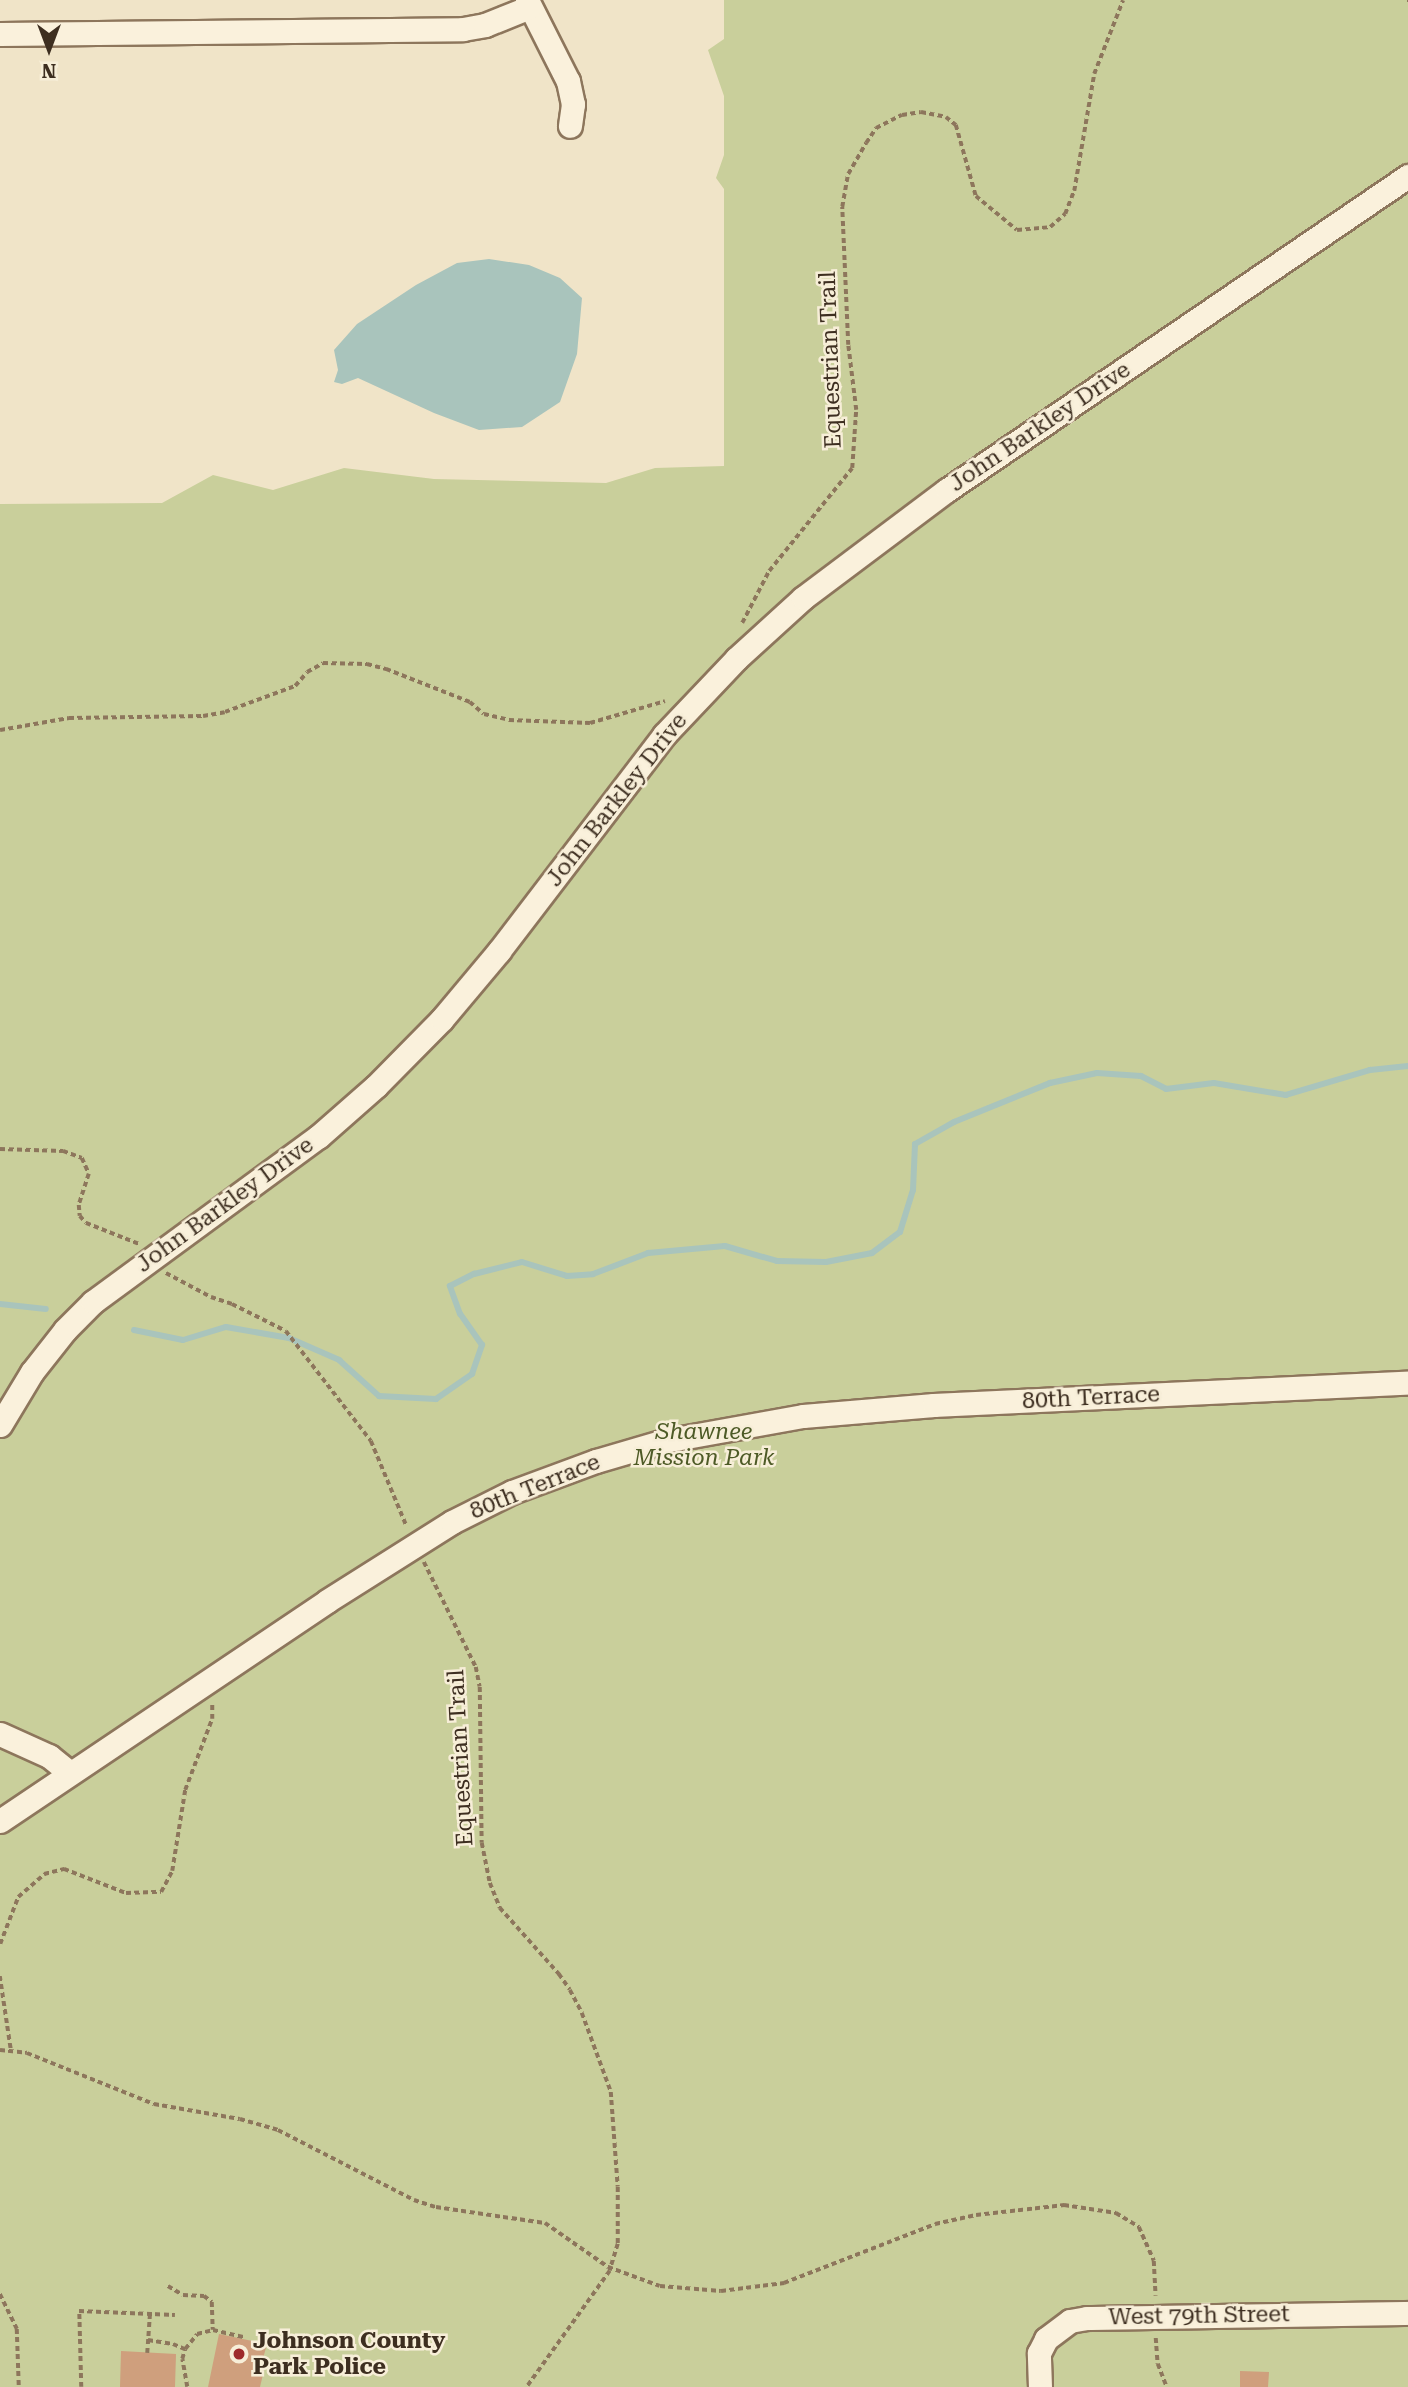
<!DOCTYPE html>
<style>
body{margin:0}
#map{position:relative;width:1408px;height:2387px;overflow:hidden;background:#f0e4c8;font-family:"Roboto Serif",serif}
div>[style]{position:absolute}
.green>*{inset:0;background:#c9cf9b}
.water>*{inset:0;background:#a9c4bc}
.stream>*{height:6px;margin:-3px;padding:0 3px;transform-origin:3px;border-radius:3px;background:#a9c4bc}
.building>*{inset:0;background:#cf9f7d}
.path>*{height:3.5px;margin-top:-1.75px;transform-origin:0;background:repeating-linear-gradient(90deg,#8d765c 0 5px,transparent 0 8.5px)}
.roads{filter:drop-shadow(2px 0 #8d765c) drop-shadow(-2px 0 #8d765c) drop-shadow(0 2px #8d765c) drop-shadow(0 -2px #8d765c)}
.street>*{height:23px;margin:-11.5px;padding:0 11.5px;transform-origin:11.5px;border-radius:11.5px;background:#faf1dc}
.dots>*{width:19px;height:19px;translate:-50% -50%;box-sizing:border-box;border:4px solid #f7eed8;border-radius:50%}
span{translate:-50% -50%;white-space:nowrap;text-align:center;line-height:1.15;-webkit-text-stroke:5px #f7eed8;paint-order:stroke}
.street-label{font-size:23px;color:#3d2e20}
.park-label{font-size:23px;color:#4d5a26;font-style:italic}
.poi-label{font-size:23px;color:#3d2e20;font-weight:700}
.left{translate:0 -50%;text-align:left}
.north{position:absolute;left:14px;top:14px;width:70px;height:70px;-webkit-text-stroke:5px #f7eed8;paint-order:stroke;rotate:180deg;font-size:19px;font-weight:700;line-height:28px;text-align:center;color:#3d2e20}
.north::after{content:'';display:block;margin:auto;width:24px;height:32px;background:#3d2e20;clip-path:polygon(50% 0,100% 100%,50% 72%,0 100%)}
</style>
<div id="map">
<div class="green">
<div style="clip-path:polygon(724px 0,1408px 0,1408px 2387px,0 2387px,0 504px,162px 503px,213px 475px,273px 490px,344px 468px,434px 479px,606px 483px,655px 468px,724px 466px,724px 189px,716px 178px,724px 155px,724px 96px,708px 50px,724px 39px)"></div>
</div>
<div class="water">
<div style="clip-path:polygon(489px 259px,529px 265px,560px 278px,582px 298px,577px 354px,560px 402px,522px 427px,479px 430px,434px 413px,358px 378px,342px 384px,334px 382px,338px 370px,334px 350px,357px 324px,416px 285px,457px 263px)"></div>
</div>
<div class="stream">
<div style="left:0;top:1304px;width:46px;rotate:6.2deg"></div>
<div style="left:134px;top:1330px;width:50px;rotate:11.5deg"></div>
<div style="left:183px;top:1340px;width:45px;rotate:-16.8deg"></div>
<div style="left:226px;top:1327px;width:64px;rotate:9.9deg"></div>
<div style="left:289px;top:1338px;width:55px;rotate:23.7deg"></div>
<div style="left:339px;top:1360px;width:54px;rotate:42deg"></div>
<div style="left:379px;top:1396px;width:57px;rotate:3deg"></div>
<div style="left:436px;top:1399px;width:44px;rotate:-34.8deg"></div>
<div style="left:472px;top:1374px;width:31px;rotate:-71deg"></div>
<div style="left:482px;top:1345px;width:38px;rotate:-125deg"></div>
<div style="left:460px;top:1314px;width:30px;rotate:-110deg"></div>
<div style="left:450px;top:1286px;width:27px;rotate:-27deg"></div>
<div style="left:474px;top:1274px;width:49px;rotate:-14deg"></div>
<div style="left:522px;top:1262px;width:47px;rotate:17.3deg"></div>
<div style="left:567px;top:1276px;width:26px;rotate:-4deg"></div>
<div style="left:593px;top:1274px;width:59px;rotate:-20.9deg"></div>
<div style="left:648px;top:1253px;width:77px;rotate:-5.2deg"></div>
<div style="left:725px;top:1246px;width:54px;rotate:16.1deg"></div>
<div style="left:777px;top:1261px;width:49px;rotate:1.2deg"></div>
<div style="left:826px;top:1262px;width:47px;rotate:-11.1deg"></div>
<div style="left:872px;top:1253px;width:35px;rotate:-37deg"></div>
<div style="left:900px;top:1232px;width:44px;rotate:-72.8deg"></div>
<div style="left:913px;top:1190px;width:46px;rotate:-87.5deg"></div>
<div style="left:915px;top:1144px;width:45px;rotate:-29.4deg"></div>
<div style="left:954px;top:1122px;width:104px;rotate:-22.1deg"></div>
<div style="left:1050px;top:1083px;width:48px;rotate:-12deg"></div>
<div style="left:1097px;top:1073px;width:44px;rotate:3.9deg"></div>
<div style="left:1141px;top:1076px;width:28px;rotate:27deg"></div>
<div style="left:1166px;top:1089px;width:48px;rotate:-7.1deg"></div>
<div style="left:1214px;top:1083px;width:73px;rotate:9.5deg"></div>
<div style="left:1286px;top:1095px;width:88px;rotate:-16.6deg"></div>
<div style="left:1370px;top:1070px;width:38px;rotate:-6deg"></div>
</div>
<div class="building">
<div style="clip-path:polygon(219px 2334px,267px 2344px,261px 2366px,265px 2366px,260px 2387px,208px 2387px)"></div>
<div style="clip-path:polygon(121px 2351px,176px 2354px,175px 2387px,120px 2387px)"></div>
<div style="clip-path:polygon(1240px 2371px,1269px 2372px,1268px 2387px,1240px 2387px)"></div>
</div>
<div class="path">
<div style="left:1407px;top:0;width:1px"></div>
<div style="left:742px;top:623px;width:59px;rotate:-62.6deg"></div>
<div style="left:769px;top:571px;width:132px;rotate:-51.1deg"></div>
<div style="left:852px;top:468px;width:58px;rotate:-86.1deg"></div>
<div style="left:856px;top:410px;width:65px;rotate:-97deg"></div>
<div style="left:848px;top:345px;width:138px;rotate:-92.5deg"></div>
<div style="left:842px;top:207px;width:34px;rotate:-80deg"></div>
<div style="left:848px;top:174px;width:36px;rotate:-60deg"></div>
<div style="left:866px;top:143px;width:18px;rotate:-56deg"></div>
<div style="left:876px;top:128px;width:29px;rotate:-27deg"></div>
<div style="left:902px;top:115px;width:19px;rotate:-9deg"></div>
<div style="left:921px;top:112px;width:25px;rotate:11deg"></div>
<div style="left:946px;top:117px;width:13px;rotate:39deg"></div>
<div style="left:956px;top:125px;width:74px;rotate:74.3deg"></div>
<div style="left:976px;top:196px;width:53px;rotate:39.7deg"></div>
<div style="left:1017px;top:230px;width:33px;rotate:-5deg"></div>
<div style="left:1050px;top:227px;width:20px;rotate:-41deg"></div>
<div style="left:1065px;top:214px;width:25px;rotate:-69deg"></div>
<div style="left:1074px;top:191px;width:119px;rotate:-80.3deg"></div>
<div style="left:1094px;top:74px;width:79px;rotate:-68.6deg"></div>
<div style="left:0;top:730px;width:70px;rotate:-9.9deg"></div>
<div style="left:69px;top:718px;width:134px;rotate:-0.9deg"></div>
<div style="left:203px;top:716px;width:22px;rotate:-10deg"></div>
<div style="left:225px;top:712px;width:75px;rotate:-20.4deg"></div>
<div style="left:295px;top:686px;width:18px;rotate:-49deg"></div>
<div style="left:307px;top:672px;width:18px;rotate:-29deg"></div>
<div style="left:323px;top:663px;width:44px;rotate:1.3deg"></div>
<div style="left:367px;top:664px;width:20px;rotate:15deg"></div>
<div style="left:386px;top:669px;width:90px;rotate:21.4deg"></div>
<div style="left:470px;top:702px;width:18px;rotate:41deg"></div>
<div style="left:484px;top:714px;width:26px;rotate:13deg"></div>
<div style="left:509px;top:720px;width:81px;rotate:2.1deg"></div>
<div style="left:590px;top:723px;width:78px;rotate:-16.3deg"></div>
<div style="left:0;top:1149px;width:63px;rotate:1.8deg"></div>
<div style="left:63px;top:1151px;width:20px;rotate:20deg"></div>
<div style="left:82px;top:1158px;width:17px;rotate:66deg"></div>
<div style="left:89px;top:1174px;width:33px;rotate:108deg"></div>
<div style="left:79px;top:1205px;width:11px;rotate:85deg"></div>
<div style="left:80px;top:1216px;width:9px;rotate:49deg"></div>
<div style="left:86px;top:1223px;width:57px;rotate:21.6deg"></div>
<div style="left:166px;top:1273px;width:51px;rotate:28.1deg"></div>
<div style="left:211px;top:1297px;width:22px;rotate:18deg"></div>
<div style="left:232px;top:1304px;width:60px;rotate:26.6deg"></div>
<div style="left:286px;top:1331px;width:139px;rotate:52.3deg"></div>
<div style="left:371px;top:1441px;width:93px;rotate:67.3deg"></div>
<div style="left:424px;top:1562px;width:117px;rotate:63.7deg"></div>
<div style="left:476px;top:1667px;width:20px;rotate:79deg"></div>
<div style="left:480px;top:1687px;width:156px;rotate:89.3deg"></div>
<div style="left:482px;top:1843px;width:41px;rotate:78.7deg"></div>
<div style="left:490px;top:1883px;width:27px;rotate:68deg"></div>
<div style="left:500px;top:1908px;width:89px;rotate:48.2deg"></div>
<div style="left:559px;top:1974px;width:19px;rotate:55deg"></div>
<div style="left:570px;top:1990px;width:26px;rotate:62deg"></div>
<div style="left:582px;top:2013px;width:84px;rotate:69.8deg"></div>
<div style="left:611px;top:2092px;width:95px;rotate:85.8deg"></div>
<div style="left:618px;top:2187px;width:57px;rotate:90deg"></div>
<div style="left:618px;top:2244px;width:28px;rotate:107deg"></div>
<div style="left:610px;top:2271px;width:143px;rotate:125.6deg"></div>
<div style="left:0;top:1944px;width:50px;rotate:-69deg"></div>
<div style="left:18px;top:1897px;width:35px;rotate:-41deg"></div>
<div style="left:44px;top:1874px;width:21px;rotate:-14deg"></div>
<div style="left:64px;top:1869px;width:66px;rotate:21.2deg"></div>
<div style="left:126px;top:1893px;width:35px;rotate:-2deg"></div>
<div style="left:161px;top:1892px;width:24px;rotate:-62deg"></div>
<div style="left:172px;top:1871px;width:82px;rotate:-80.9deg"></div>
<div style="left:185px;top:1790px;width:76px;rotate:-69.2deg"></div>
<div style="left:212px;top:1719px;width:14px;rotate:-90deg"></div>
<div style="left:0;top:1976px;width:75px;rotate:81.5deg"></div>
<div style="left:0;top:2050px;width:27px;rotate:6deg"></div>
<div style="left:27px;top:2053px;width:137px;rotate:21.9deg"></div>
<div style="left:154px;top:2104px;width:87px;rotate:9.9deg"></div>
<div style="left:240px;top:2119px;width:40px;rotate:16deg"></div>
<div style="left:278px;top:2130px;width:153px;rotate:27.2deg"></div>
<div style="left:414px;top:2200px;width:23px;rotate:18deg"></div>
<div style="left:436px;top:2207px;width:110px;rotate:8.4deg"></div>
<div style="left:545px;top:2223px;width:77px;rotate:34.9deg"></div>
<div style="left:608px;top:2267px;width:55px;rotate:20.1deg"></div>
<div style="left:660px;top:2286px;width:61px;rotate:4.7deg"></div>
<div style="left:721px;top:2291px;width:64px;rotate:-7.2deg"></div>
<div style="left:784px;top:2283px;width:162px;rotate:-21.3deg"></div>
<div style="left:935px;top:2224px;width:42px;rotate:-12.4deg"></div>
<div style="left:976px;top:2215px;width:89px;rotate:-6.5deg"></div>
<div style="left:1064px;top:2205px;width:53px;rotate:8.7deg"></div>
<div style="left:1116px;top:2213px;width:27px;rotate:31deg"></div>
<div style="left:1139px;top:2227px;width:37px;rotate:66deg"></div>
<div style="left:1154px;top:2261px;width:35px;rotate:87deg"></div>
<div style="left:168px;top:2286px;width:17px;rotate:31deg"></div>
<div style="left:183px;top:2295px;width:21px;rotate:3deg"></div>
<div style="left:204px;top:2296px;width:10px;rotate:37deg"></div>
<div style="left:212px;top:2302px;width:28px;rotate:88deg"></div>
<div style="left:213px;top:2330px;width:32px;rotate:13deg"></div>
<div style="left:0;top:2294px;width:39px;rotate:64deg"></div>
<div style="left:17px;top:2329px;width:58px;rotate:88deg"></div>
<div style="left:1156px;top:2338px;width:26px;rotate:86deg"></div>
<div style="left:1158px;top:2364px;width:25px;rotate:69deg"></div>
<div style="left:148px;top:2340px;width:25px;rotate:9deg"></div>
<div style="left:173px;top:2344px;width:13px;rotate:23deg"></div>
<div style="left:147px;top:2353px;width:39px;rotate:-86deg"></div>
<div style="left:81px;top:2387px;width:76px;rotate:-91.5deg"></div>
<div style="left:79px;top:2311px;width:96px;rotate:2.4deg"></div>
<div style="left:187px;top:2387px;width:28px;rotate:-100deg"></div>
<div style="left:182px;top:2359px;width:10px;rotate:-73deg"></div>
<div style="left:185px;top:2349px;width:19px;rotate:-51deg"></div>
<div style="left:197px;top:2334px;width:16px;rotate:-14deg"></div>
</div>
<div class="roads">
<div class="street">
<div style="left:527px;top:0;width:91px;rotate:63.2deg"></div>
<div style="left:568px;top:81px;width:24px;rotate:78deg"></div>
<div style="left:573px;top:104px;width:22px;rotate:98deg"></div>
<div style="left:0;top:34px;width:463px;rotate:-0.6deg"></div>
<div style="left:463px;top:29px;width:22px;rotate:-10deg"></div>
<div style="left:485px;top:25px;width:48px;rotate:-21.8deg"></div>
<div style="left:0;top:1425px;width:62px;rotate:-58.9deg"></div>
<div style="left:32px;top:1372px;width:53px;rotate:-51.8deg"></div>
<div style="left:65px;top:1330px;width:40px;rotate:-45deg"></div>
<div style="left:93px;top:1302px;width:279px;rotate:-36.3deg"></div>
<div style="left:318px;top:1137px;width:77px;rotate:-41.3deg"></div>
<div style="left:376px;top:1086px;width:94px;rotate:-45.4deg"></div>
<div style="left:442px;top:1019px;width:89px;rotate:-50deg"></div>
<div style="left:499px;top:951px;width:272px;rotate:-52.6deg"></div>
<div style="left:664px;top:735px;width:105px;rotate:-46.5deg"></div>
<div style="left:736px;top:659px;width:91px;rotate:-42.3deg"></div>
<div style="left:803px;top:598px;width:180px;rotate:-36.9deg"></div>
<div style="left:947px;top:490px;width:558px;rotate:-34.26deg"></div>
<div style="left:0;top:1734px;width:54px;rotate:24.2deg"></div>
<div style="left:49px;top:1756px;width:27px;rotate:39deg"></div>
<div style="left:0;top:1821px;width:394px;rotate:-33.9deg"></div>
<div style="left:327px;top:1601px;width:148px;rotate:-32.3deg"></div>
<div style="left:452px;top:1522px;width:67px;rotate:-26.6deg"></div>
<div style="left:512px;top:1492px;width:90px;rotate:-20.3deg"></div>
<div style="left:596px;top:1461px;width:71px;rotate:-16.4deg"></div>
<div style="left:664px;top:1441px;width:141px;rotate:-10.2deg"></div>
<div style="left:803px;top:1416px;width:131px;rotate:-4.8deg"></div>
<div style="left:934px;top:1405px;width:475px;rotate:-2.7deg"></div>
<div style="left:1040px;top:2387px;width:34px;rotate:-92deg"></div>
<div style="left:1039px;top:2353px;width:16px;rotate:-63deg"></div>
<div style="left:1046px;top:2339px;width:30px;rotate:-37deg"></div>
<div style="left:1070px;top:2321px;width:17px;rotate:-10deg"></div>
<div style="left:1087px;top:2318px;width:321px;rotate:-0.9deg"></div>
</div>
</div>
<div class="dots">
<div style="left:239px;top:2354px;background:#9e2a2b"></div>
</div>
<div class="street-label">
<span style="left:831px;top:360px;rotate:-92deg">Equestrian Trail</span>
<span style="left:1040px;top:427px;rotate:-34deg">John Barkley Drive</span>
<span style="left:617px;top:800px;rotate:-52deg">John Barkley Drive</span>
<span style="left:225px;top:1205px;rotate:-36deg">John Barkley Drive</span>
<span style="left:1091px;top:1398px;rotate:-3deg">80th Terrace</span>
<span style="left:535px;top:1487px;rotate:-22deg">80th Terrace</span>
<span style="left:461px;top:1758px;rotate:-93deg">Equestrian Trail</span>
<span style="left:1199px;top:2316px;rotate:-1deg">West 79th Street</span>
</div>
<div class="park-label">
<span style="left:704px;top:1445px">Shawnee<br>Mission Park</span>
</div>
<div class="poi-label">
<span class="left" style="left:253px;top:2354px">Johnson County<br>Park Police</span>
</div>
<div class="north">N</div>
</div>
